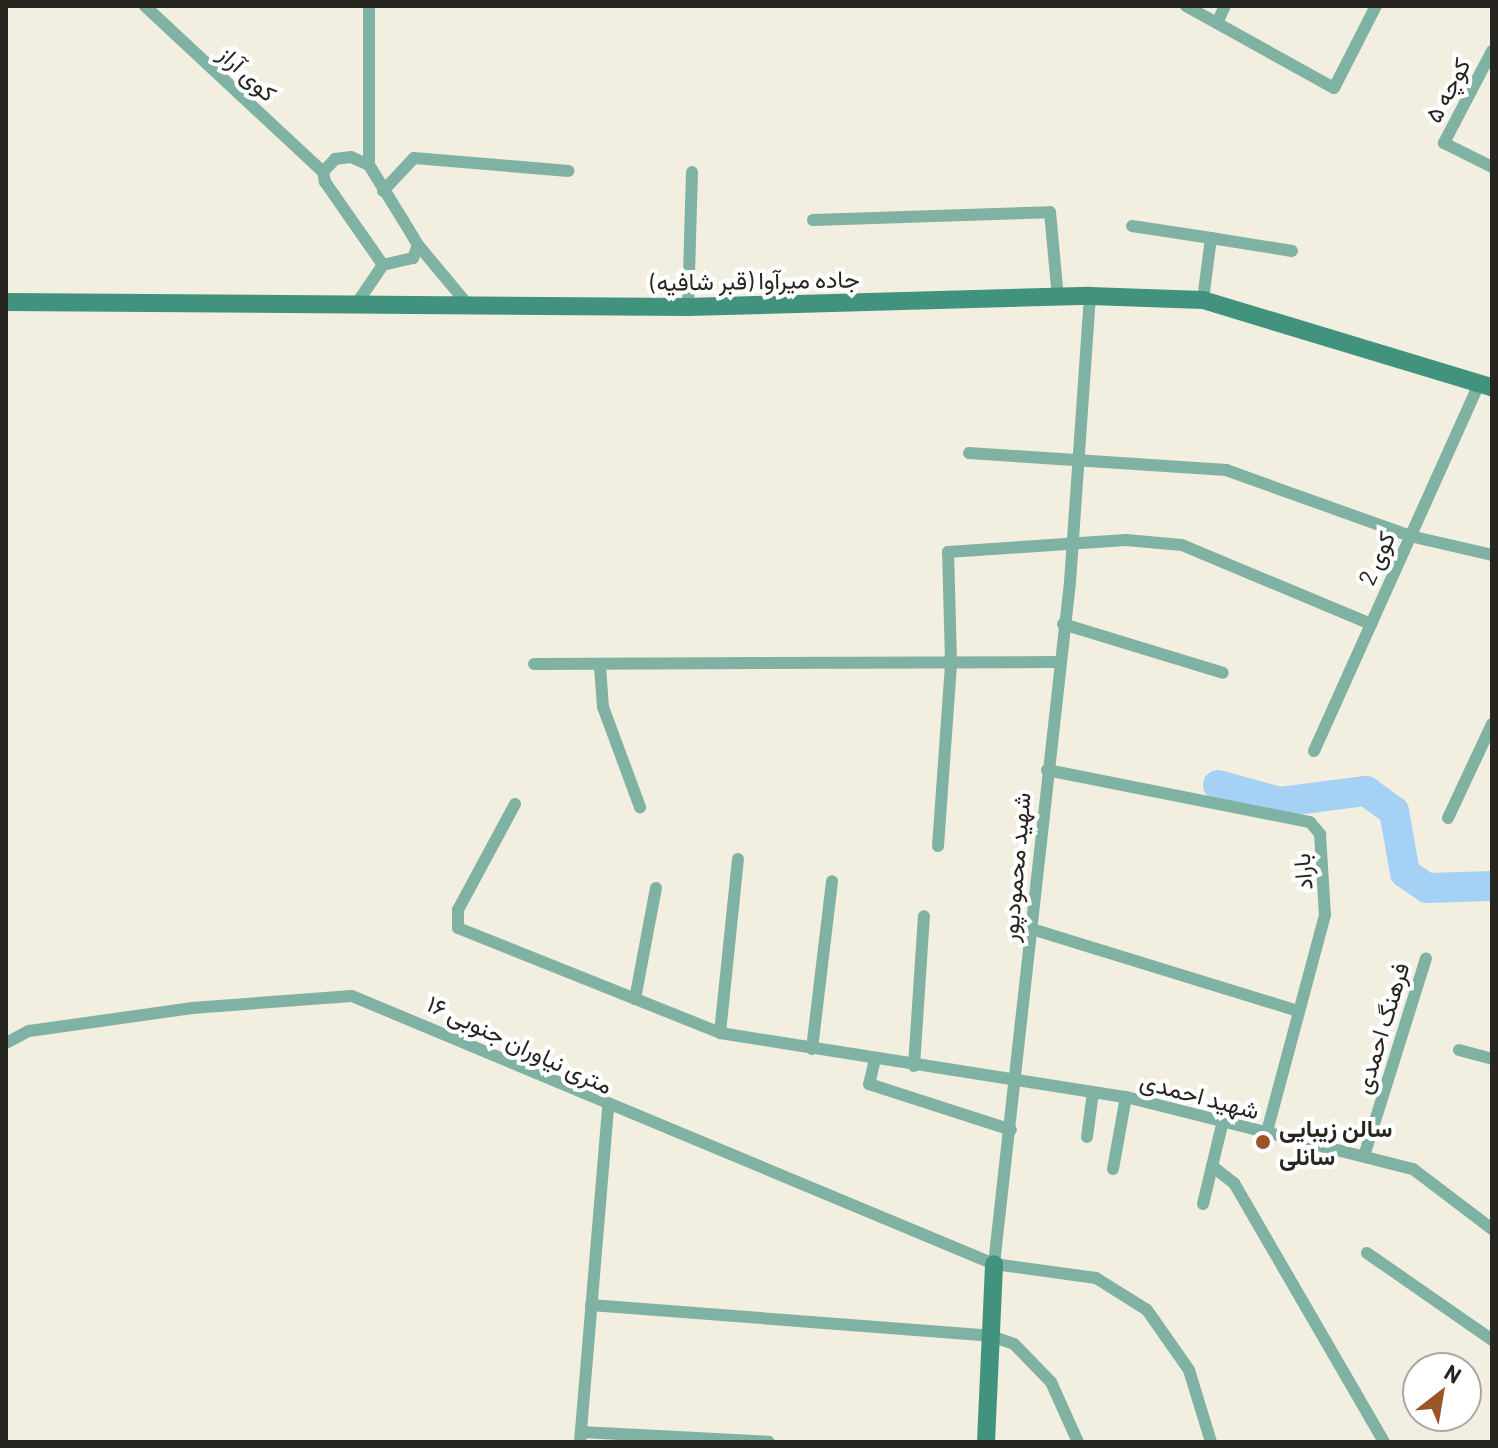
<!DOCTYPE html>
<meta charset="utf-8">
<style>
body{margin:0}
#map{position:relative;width:1498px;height:1448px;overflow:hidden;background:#f2efe1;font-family:Barlow,Vazirmatn,sans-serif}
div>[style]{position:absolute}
.river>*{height:30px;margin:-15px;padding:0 15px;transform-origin:15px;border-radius:15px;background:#a5d2f4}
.street>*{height:12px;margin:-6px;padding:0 6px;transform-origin:6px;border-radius:6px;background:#80b2a3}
.secondary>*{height:18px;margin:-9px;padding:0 9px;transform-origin:9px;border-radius:9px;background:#42937e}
.dots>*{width:22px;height:22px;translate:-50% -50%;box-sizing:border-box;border:4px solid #fff;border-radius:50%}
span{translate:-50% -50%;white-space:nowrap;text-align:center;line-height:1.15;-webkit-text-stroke:8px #fff;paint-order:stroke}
.street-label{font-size:24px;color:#262520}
.poi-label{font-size:24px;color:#262520;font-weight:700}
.left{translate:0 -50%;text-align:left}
.frame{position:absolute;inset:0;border:8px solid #262520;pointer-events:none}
.north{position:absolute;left:1402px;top:1352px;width:80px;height:80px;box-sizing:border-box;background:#fff;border:2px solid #a8a8a6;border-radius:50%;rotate:31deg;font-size:22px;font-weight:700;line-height:32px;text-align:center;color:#262520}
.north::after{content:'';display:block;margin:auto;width:28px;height:36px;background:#9a5628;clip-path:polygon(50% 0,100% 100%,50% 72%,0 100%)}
</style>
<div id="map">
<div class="river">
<div style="left:1218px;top:785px;width:64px;rotate:15.3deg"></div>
<div style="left:1280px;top:802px;width:87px;rotate:-7.3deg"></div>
<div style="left:1366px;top:791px;width:34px;rotate:36deg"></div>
<div style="left:1394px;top:811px;width:63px;rotate:79.9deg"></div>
<div style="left:1405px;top:873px;width:27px;rotate:34deg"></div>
<div style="left:1427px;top:888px;width:65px;rotate:-1.8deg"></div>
</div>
<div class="street">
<div style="left:145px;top:6px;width:243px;rotate:43deg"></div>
<div style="left:1186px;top:6px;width:169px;rotate:29deg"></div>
<div style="left:1334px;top:88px;width:92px;rotate:-62.9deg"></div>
<div style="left:1217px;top:23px;width:19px;rotate:-65deg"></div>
<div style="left:1492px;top:51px;width:104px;rotate:117.6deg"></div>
<div style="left:1444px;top:143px;width:54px;rotate:26.6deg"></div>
<div style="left:351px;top:157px;width:20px;rotate:24deg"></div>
<div style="left:369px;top:165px;width:65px;rotate:58.3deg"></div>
<div style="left:403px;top:220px;width:29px;rotate:59deg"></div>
<div style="left:418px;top:245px;width:14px;rotate:111deg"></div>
<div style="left:413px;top:258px;width:31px;rotate:167deg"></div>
<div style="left:383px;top:265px;width:101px;rotate:-124.9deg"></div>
<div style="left:325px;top:182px;width:10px;rotate:-101deg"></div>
<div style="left:323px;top:172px;width:18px;rotate:-47deg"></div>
<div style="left:335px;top:159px;width:16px;rotate:-7deg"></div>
<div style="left:369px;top:165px;width:159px;rotate:-90deg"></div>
<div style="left:383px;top:191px;width:45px;rotate:-46.8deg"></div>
<div style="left:414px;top:158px;width:155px;rotate:4.8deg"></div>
<div style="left:813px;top:220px;width:237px;rotate:-1.9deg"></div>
<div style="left:1050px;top:212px;width:86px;rotate:84.7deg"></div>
<div style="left:1132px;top:226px;width:80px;rotate:8.6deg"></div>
<div style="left:1211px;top:238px;width:63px;rotate:97.4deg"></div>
<div style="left:1211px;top:238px;width:82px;rotate:9.1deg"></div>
<div style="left:418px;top:245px;width:72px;rotate:50.1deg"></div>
<div style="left:355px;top:306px;width:50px;rotate:-55.7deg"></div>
<div style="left:688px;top:307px;width:135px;rotate:-88.3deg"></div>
<div style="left:969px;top:453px;width:258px;rotate:3.8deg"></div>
<div style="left:1226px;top:470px;width:195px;rotate:19.7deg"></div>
<div style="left:1410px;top:536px;width:84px;rotate:13deg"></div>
<div style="left:1063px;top:624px;width:167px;rotate:17deg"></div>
<div style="left:534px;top:664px;width:523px;rotate:-0.22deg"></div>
<div style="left:600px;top:667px;width:40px;rotate:85.7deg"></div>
<div style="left:603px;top:707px;width:107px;rotate:69.7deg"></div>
<div style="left:1314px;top:751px;width:405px;rotate:-65.8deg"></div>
<div style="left:1047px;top:770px;width:268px;rotate:11.2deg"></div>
<div style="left:1310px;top:822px;width:16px;rotate:50deg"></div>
<div style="left:1320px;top:834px;width:81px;rotate:86.5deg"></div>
<div style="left:1325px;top:915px;width:228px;rotate:105deg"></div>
<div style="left:515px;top:804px;width:120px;rotate:118.3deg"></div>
<div style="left:458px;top:910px;width:18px;rotate:90deg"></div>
<div style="left:458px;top:928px;width:282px;rotate:21.8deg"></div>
<div style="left:720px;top:1033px;width:411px;rotate:9deg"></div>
<div style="left:1126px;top:1097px;width:296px;rotate:14.1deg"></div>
<div style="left:1413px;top:1169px;width:99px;rotate:37.2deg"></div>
<div style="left:1448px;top:818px;width:104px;rotate:-64.9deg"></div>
<div style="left:938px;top:846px;width:183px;rotate:-85.9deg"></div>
<div style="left:951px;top:663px;width:111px;rotate:-91.5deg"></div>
<div style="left:948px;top:552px;width:178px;rotate:-3.9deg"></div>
<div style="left:1126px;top:540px;width:56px;rotate:5.1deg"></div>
<div style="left:1182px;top:545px;width:205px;rotate:22.7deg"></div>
<div style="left:1035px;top:930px;width:276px;rotate:17.1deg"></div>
<div style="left:635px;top:999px;width:113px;rotate:-79.3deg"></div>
<div style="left:720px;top:1033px;width:175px;rotate:-84.1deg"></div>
<div style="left:6px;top:1043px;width:26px;rotate:-28deg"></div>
<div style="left:29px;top:1031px;width:165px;rotate:-8deg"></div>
<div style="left:192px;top:1008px;width:160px;rotate:-4.3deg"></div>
<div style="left:352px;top:996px;width:696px;rotate:22.66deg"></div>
<div style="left:994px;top:1264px;width:103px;rotate:7.8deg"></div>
<div style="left:1096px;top:1278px;width:60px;rotate:32.1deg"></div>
<div style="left:1147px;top:1310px;width:73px;rotate:55deg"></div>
<div style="left:1189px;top:1370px;width:75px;rotate:73deg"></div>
<div style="left:812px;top:1049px;width:169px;rotate:-83.2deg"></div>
<div style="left:1459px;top:1050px;width:34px;rotate:15deg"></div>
<div style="left:875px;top:1059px;width:26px;rotate:103deg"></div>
<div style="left:869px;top:1084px;width:149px;rotate:17.9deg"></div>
<div style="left:914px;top:1066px;width:150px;rotate:-86.2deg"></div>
<div style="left:1087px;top:1137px;width:45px;rotate:-82.4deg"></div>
<div style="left:1364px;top:1156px;width:207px;rotate:-72.6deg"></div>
<div style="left:1212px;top:1166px;width:28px;rotate:38deg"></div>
<div style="left:1234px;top:1183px;width:299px;rotate:59.9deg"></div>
<div style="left:1113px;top:1169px;width:73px;rotate:-79.8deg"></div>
<div style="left:1203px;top:1204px;width:81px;rotate:-76.5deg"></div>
<div style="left:1367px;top:1253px;width:152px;rotate:34.8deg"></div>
<div style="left:994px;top:1264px;width:686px;rotate:-83.64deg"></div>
<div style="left:1070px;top:582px;width:287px;rotate:-86deg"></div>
<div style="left:591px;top:1305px;width:401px;rotate:4.4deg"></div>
<div style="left:991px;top:1336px;width:24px;rotate:19deg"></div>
<div style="left:1014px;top:1344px;width:53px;rotate:45.8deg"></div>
<div style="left:1051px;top:1382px;width:66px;rotate:65.8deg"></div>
<div style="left:581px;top:1432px;width:188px;rotate:3deg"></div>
<div style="left:580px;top:1442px;width:334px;rotate:-85.2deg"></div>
</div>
<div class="secondary">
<div style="left:6px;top:302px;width:682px;rotate:0.42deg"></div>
<div style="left:688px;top:307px;width:402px;rotate:-1.6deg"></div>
<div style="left:1090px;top:296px;width:113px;rotate:2deg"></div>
<div style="left:1203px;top:300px;width:302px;rotate:16.8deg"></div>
<div style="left:986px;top:1442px;width:178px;rotate:-87.4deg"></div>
</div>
<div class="dots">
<div style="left:1263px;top:1142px;background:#9a5628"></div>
</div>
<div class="street-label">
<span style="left:248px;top:73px;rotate:43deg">کوی آراز</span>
<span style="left:1447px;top:90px;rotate:-62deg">کوچه ۵</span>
<span style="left:755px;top:280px;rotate:-1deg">جاده میرآوا (قبر شافیه)</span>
<span style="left:1376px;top:558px;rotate:-66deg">کوی 2</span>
<span style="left:1015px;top:867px;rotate:-85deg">شهید محمودپور</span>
<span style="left:1302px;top:872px;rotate:-95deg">باراد</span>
<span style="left:1381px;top:1028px;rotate:-73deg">فرهنگ احمدی</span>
<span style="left:520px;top:1044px;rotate:25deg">۱۶ متری نیاوران جنوبی</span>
<span style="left:1200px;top:1095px;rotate:15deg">شهید احمدی</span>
</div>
<div class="poi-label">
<span class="left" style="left:1279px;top:1142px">سالن زیبایی<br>سانلی</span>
</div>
<div class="frame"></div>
<div class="north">N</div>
</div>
